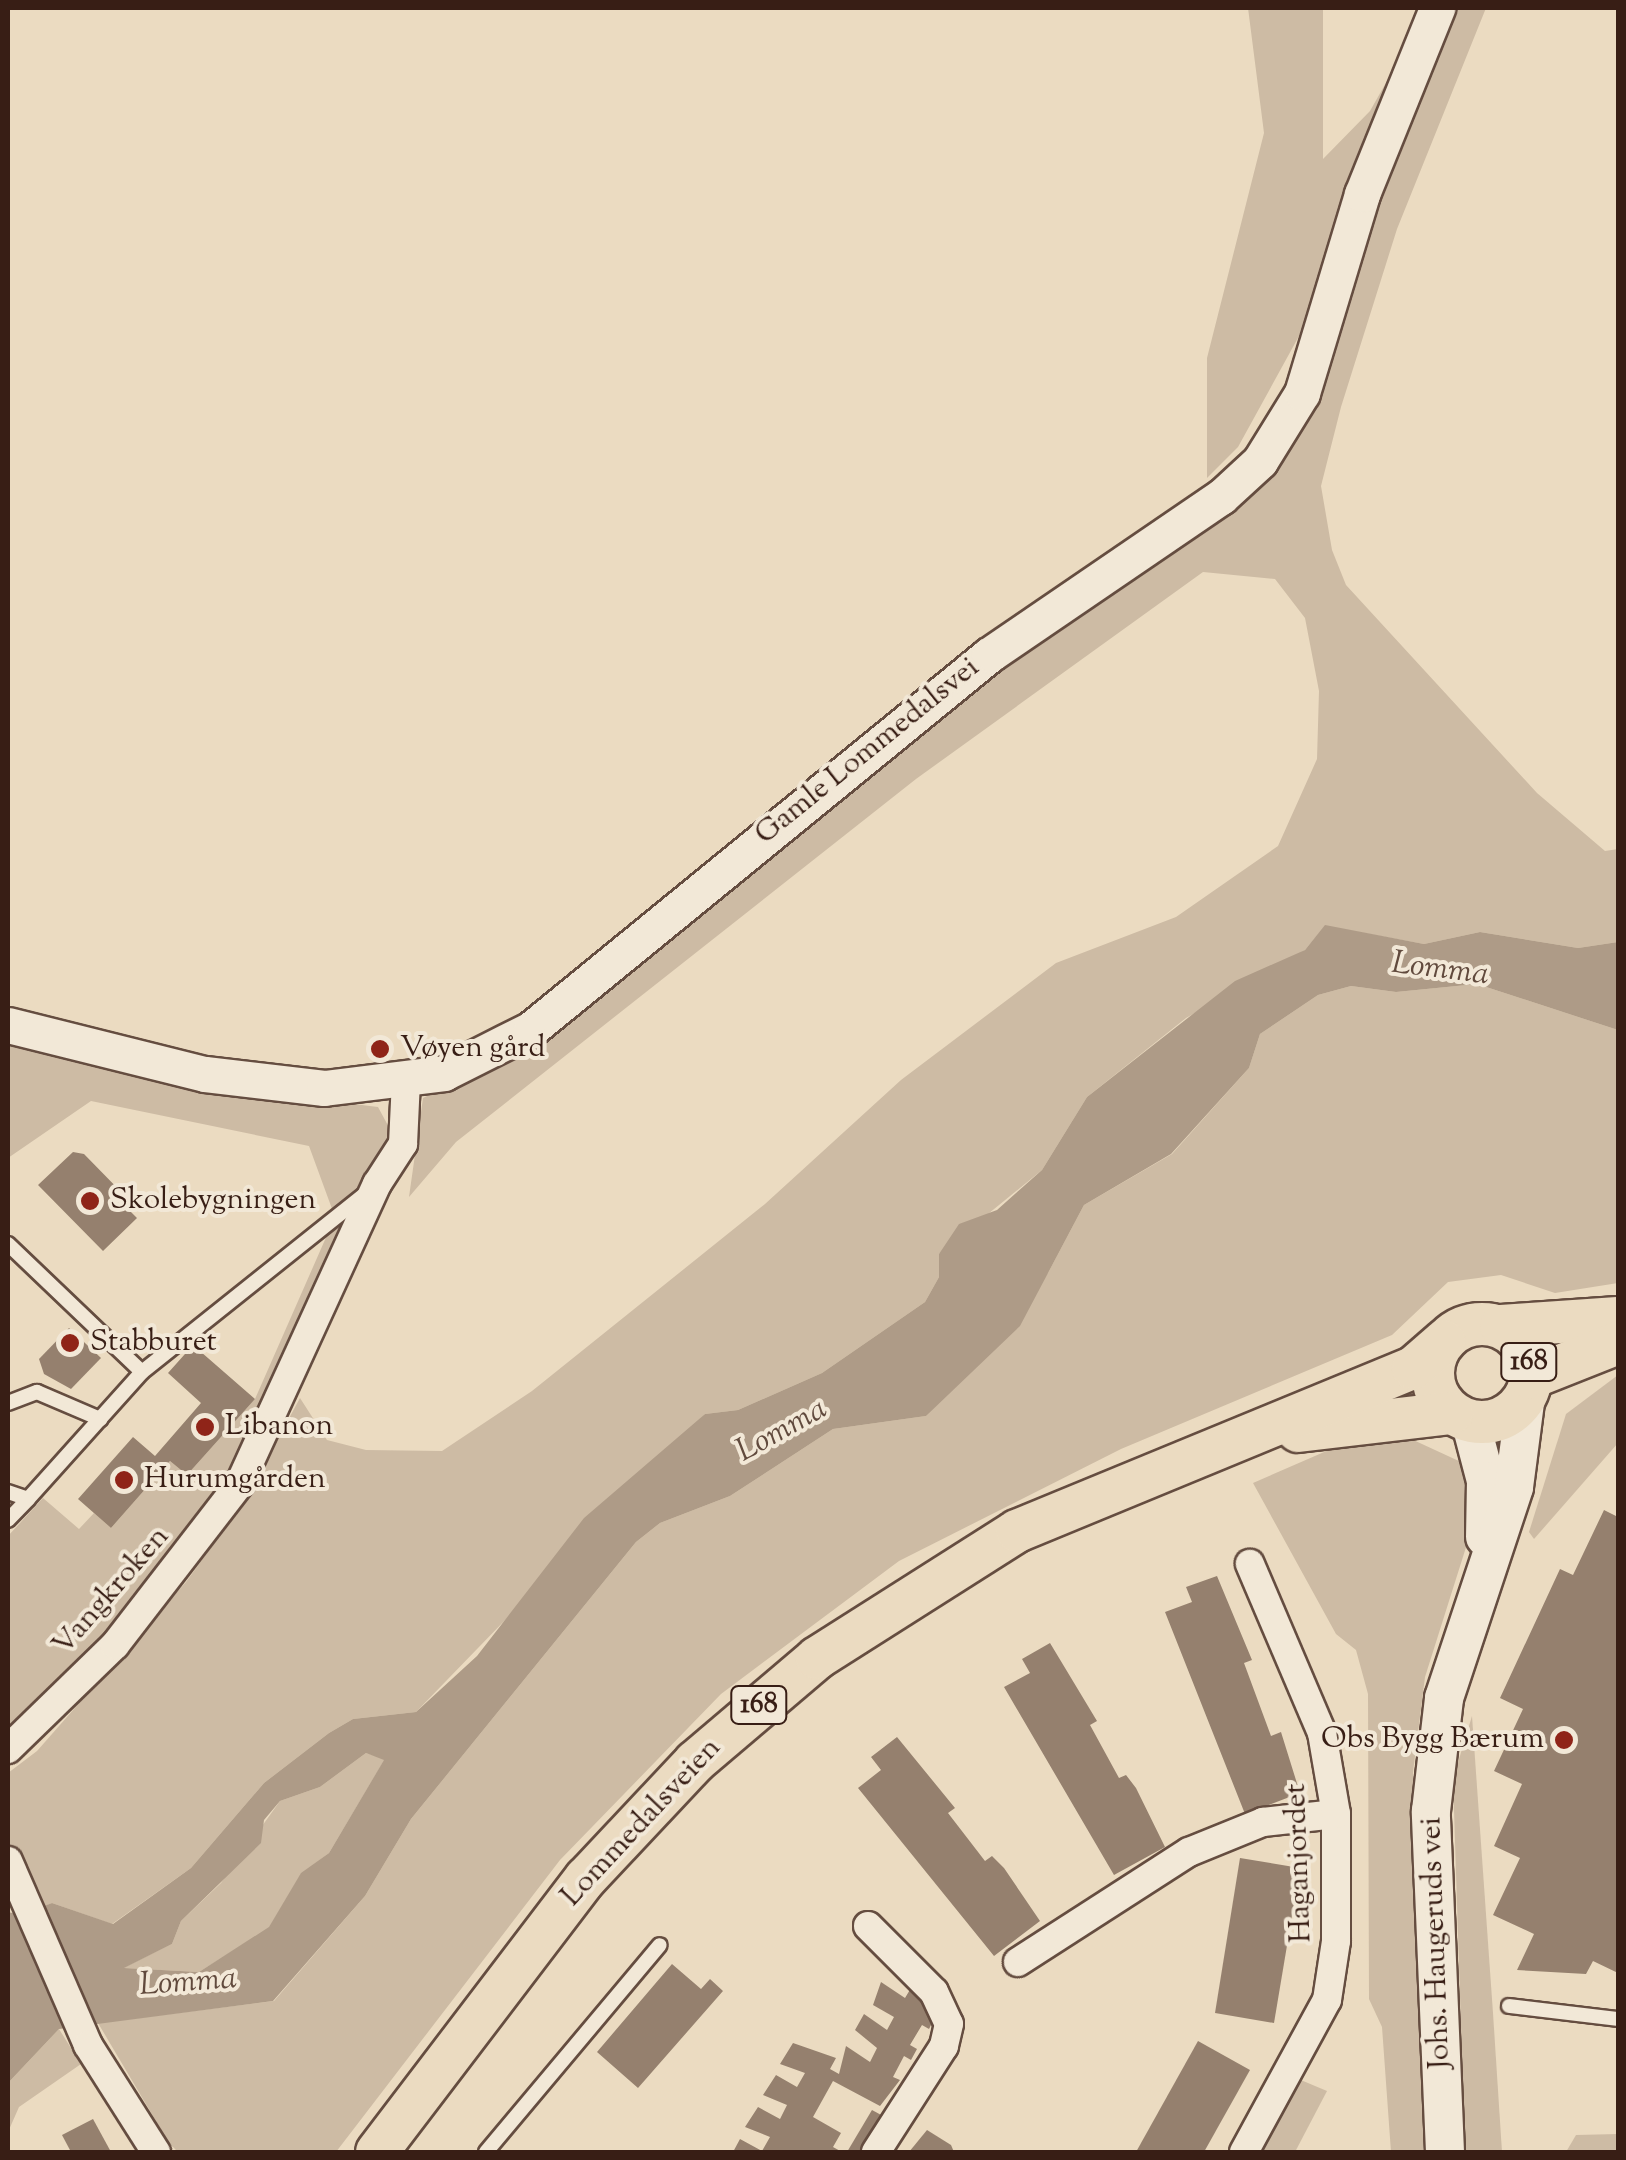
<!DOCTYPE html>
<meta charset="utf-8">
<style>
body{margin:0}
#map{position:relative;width:1626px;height:2160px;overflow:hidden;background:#ebdbc1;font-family:"Sorts Mill Goudy",serif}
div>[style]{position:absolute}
.green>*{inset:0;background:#cdbba4}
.water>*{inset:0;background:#ae9b87}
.building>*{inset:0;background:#95806e}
.roads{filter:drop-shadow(2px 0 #654d40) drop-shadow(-2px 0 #654d40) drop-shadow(0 2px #654d40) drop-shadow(0 -2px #654d40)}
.service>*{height:14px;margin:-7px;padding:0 7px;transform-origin:7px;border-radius:7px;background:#f2e8d7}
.minor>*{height:28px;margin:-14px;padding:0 14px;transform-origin:14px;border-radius:14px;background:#f2e8d7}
.tertiary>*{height:35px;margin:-17.5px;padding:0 17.5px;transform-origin:17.5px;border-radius:17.5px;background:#f2e8d7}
.secondary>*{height:38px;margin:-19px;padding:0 19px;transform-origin:19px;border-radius:19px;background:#f2e8d7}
.primary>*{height:42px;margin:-21px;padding:0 21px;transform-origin:21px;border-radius:21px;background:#ebdbc1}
.primary>.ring{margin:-21px;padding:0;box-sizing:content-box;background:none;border:42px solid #ebdbc1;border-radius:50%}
.dots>*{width:28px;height:28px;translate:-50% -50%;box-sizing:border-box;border:5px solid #f2e8d7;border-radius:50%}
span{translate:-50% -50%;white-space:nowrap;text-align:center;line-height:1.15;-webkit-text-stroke:8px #f2e8d7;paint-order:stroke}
.shield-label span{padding:2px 8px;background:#f2e8d7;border:2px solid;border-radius:8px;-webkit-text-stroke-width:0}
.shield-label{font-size:28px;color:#381e15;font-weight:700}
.street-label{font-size:30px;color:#381e15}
.poi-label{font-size:30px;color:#381e15}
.left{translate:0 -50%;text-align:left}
.right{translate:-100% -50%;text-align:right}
.water-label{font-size:32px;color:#614a3d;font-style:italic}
.frame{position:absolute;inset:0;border:10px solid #381e15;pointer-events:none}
</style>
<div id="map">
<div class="green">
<div style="clip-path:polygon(1248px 8px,1323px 8px,1323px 159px,1370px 111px,1400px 58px,1299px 336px,1238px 447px,1207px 478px,1207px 358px,1264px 133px)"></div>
<div style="clip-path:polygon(1450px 8px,1486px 8px,1397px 229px,1341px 407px,1321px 486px,1332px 550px,1346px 585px,1537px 793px,1605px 851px,1618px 849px,1618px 942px,1578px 948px,1480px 932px,1424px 944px,1325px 926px,1305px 950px,1186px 1018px,1087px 1097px,1042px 1170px,939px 1254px,939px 1277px,925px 1302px,822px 1373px,738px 1410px,705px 1414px,416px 1712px,353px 1719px,329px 1733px,264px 1783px,191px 1868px,112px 1924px,52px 1903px,41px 1908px,8px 1841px,8px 1773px,37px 1751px,186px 1582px,242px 1505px,300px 1398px,327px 1440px,366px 1450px,442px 1451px,532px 1391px,765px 1204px,901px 1080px,1056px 963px,1176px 917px,1278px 846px,1317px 759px,1319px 691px,1305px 618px,1275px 579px,1203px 572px,916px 779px,456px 1142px,409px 1197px,423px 1098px,473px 1074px,991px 671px,1263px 475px)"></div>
<div style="clip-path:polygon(1477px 984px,1618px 1030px,1618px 1283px,1555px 1293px,1501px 1275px,1448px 1282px,1392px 1335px,1121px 1449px,899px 1561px,721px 1694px,560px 1860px,336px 2152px,178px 2152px,169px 2143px,98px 2023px,274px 2001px,365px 1896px,411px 1819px,636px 1542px,660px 1523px,730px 1496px,833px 1429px,926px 1416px,1048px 1273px,1084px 1205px,1172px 1154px,1249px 1068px,1260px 1034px,1318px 995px,1351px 986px,1396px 992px)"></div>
<div style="clip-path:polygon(8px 1038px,206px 1086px,378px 1107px,392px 1133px,244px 1454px,160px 1579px,8px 1726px,8px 1536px,43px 1498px,79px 1529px,94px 1513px,111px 1528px,170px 1461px,187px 1475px,255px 1399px,335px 1217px,309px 1146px,91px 1101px,8px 1158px)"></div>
<div style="clip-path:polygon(1618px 1375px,1618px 1443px,1534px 1539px,1529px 1532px,1566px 1414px)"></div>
<div style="clip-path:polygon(1409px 1438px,1461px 1462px,1474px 1522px,1425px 1677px,1413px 1772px,1429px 2152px,1391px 2152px,1382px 2027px,1369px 1999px,1368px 1694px,1356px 1650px,1336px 1634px,1253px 1483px,1338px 1446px)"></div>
<div style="clip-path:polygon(1472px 1716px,1493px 2013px,1502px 2152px,1465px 2152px,1453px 1779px)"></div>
<div style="clip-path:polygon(366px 1753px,385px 1759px,329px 1853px,301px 1874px,269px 1928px,199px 1972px,123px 1968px,172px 1944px,181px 1921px,221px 1883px,280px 1801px,320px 1787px)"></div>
<div style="clip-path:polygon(59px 2029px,81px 2064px,19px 2107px,8px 2132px,8px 2083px)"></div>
<div style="clip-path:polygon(1296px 2078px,1327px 2091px,1295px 2152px,1256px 2152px)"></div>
<div style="clip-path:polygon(1618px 2134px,1618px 2152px,1566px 2152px,1576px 2135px)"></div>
</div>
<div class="water">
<div style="clip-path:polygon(evenodd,1325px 925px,1424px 944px,1480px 932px,1578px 948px,1618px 942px,1618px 1030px,1477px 984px,1396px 992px,1351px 986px,1318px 995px,1260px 1034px,1249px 1068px,1171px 1154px,1084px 1205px,1020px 1326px,926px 1416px,833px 1429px,730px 1496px,660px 1523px,636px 1542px,411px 1819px,365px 1896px,273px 2001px,59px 2029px,8px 2083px,8px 1912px,21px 1915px,52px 1903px,113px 1924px,191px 1868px,264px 1783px,329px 1733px,353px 1719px,416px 1712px,477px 1656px,584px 1518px,705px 1414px,738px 1410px,822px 1373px,925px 1302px,939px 1277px,939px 1254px,959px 1224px,997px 1210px,1042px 1170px,1087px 1097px,1235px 981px,1305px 950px,1325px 925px,366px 1753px,384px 1760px,329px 1853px,301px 1873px,269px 1927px,199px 1972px,124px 1968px,172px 1944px,181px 1921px,261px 1843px,264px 1820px,280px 1801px,320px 1787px,366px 1753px)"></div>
</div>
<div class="building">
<div style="clip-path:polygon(73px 1152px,84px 1154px,128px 1199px,123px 1204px,137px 1218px,103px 1251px,38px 1185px)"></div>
<div style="clip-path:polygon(69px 1328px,101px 1358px,71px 1389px,44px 1374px,39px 1359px)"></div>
<div style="clip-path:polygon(193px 1345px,255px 1399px,187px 1475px,170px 1461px,111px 1528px,78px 1499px,133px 1437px,155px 1456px,201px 1403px,168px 1373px)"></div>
<div style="clip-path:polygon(1604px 1510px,1618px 1517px,1618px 1973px,1593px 1961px,1586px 1974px,1517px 1970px,1534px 1934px,1493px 1915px,1520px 1858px,1494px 1846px,1522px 1784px,1494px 1771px,1523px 1709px,1500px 1698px,1560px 1569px,1573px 1575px)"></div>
<div style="clip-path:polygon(1217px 1576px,1252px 1660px,1244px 1663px,1271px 1736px,1281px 1732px,1300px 1793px,1245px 1814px,1165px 1612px,1192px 1602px,1186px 1587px)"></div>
<div style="clip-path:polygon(1050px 1643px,1097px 1721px,1090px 1725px,1119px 1778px,1126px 1775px,1136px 1788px,1165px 1847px,1114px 1875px,1004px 1687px,1030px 1673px,1022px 1659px)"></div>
<div style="clip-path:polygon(897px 1737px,955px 1808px,948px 1813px,985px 1861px,992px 1856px,1004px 1868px,1040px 1921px,994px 1956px,858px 1788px,881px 1770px,871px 1757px)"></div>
<div style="clip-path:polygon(1240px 1858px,1300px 1868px,1274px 2023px,1215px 2013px)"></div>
<div style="clip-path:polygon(672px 1964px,701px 1989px,710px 1979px,723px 1991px,638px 2088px,597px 2052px)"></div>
<div style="clip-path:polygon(881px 1982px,905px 1998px,911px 1988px,928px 1998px,935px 2017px,929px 2029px,922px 2025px,910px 2045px,917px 2049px,911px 2060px,904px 2056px,893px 2077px,900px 2080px,880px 2106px,833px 2081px,813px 2117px,841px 2133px,833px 2147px,842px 2152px,733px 2152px,740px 2139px,762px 2151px,770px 2137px,745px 2127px,758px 2107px,780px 2119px,787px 2105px,763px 2095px,776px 2075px,797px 2087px,805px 2073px,780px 2064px,793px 2043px,836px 2058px,830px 2069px,839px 2074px,846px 2046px,870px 2062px,877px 2048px,855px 2030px,864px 2014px,887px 2030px,894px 2017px,873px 2005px)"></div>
<div style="clip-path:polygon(1198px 2041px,1250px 2070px,1204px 2152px,1136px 2152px)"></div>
<div style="clip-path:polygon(872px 2110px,883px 2116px,863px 2152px,847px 2152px)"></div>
<div style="clip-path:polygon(93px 2119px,111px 2152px,71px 2152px,62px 2135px)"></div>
<div style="clip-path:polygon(927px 2130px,951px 2145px,954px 2152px,909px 2152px)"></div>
</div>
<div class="roads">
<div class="service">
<div style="left:8px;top:1244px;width:185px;rotate:43.7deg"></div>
<div style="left:142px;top:1372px;width:285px;rotate:-38.6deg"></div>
<div style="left:8px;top:1403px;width:31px;rotate:-21deg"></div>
<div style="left:37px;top:1392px;width:69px;rotate:23.2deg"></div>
<div style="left:8px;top:1492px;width:21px;rotate:19deg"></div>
<div style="left:28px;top:1499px;width:171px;rotate:-48.1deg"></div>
<div style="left:8px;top:1520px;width:29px;rotate:-46deg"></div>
<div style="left:1509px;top:2006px;width:110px;rotate:6.8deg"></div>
<div style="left:486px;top:2152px;width:270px;rotate:-50deg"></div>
</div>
<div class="minor">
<div style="left:8px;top:1749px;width:149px;rotate:-44.2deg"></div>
<div style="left:115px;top:1645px;width:205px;rotate:-52.3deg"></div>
<div style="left:240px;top:1483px;width:329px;rotate:-65.4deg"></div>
<div style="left:377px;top:1184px;width:48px;rotate:-57deg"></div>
<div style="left:403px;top:1144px;width:63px;rotate:-87.3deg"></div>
<div style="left:8px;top:1861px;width:201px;rotate:66.5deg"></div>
<div style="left:88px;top:2045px;width:127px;rotate:57.6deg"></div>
<div style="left:868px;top:1926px;width:93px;rotate:45deg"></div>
<div style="left:934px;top:1992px;width:35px;rotate:65deg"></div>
<div style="left:949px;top:2024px;width:23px;rotate:103deg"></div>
<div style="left:944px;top:2046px;width:126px;rotate:122.7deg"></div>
<div style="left:1018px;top:1962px;width:203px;rotate:-32.8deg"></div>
<div style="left:1189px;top:1852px;width:80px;rotate:-22.1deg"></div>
<div style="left:1263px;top:1822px;width:73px;rotate:-6.3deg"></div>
<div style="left:1244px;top:2152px;width:173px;rotate:-61.4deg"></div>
<div style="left:1327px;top:2000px;width:60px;rotate:-81.3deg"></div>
<div style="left:1336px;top:1941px;width:127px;rotate:-90deg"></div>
<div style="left:1336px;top:1814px;width:82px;rotate:-99.8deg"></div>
<div style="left:1322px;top:1733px;width:184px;rotate:-113.1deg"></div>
</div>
<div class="tertiary">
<div style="left:8px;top:1025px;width:203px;rotate:14deg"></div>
<div style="left:205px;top:1074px;width:120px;rotate:6.7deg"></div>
<div style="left:324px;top:1088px;width:121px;rotate:-7.1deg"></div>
<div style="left:444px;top:1073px;width:97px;rotate:-26.8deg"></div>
<div style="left:531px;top:1029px;width:591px;rotate:-39.23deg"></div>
<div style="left:989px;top:655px;width:281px;rotate:-34.3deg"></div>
<div style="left:1221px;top:497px;width:53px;rotate:-42.7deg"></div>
<div style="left:1260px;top:461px;width:80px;rotate:-58.3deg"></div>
<div style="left:1302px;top:393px;width:208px;rotate:-73.2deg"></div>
<div style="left:1362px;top:194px;width:201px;rotate:-68deg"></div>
</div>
<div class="secondary">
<div style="left:1470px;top:1420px;width:63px;rotate:75.3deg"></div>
<div style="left:1486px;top:1481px;width:56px;rotate:91deg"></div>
<div style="left:1445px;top:2152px;width:341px;rotate:-92.4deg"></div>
<div style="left:1431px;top:1811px;width:114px;rotate:-83.4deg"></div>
<div style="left:1444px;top:1698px;width:222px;rotate:-71.6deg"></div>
<div style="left:1514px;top:1487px;width:93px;rotate:-82.6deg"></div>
</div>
<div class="primary">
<div class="ring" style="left:1433px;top:1324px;width:56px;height:56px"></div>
<div style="left:1501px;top:1326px;width:117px;rotate:-3.9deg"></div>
<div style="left:1530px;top:1378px;width:95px;rotate:-21.7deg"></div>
<div style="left:1298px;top:1431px;width:155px;rotate:-6.7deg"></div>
<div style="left:377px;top:2152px;width:345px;rotate:-52.7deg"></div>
<div style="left:586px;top:1878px;width:159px;rotate:-46.8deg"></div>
<div style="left:695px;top:1762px;width:160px;rotate:-40.4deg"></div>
<div style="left:817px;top:1658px;width:237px;rotate:-32.4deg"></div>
<div style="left:1017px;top:1531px;width:428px;rotate:-22.4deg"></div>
<div style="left:1413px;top:1368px;width:41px;rotate:-41.1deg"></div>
</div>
</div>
<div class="dots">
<div style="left:380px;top:1049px;background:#8f2418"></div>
<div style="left:90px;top:1201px;background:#8f2418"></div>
<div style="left:70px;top:1343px;background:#8f2418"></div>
<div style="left:205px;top:1427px;background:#8f2418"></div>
<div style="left:124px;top:1480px;background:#8f2418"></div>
<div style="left:1564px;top:1740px;background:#8f2418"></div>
</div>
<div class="shield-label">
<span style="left:1529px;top:1362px">168</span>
<span style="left:759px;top:1705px">168</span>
</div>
<div class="street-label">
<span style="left:868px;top:752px;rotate:-39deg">Gamle Lommedalsvei</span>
<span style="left:112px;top:1592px;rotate:-49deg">Vangkroken</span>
<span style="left:642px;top:1823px;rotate:-47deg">Lommedalsveien</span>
<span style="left:1300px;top:1863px;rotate:-92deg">Haganjordet</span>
<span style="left:1437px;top:1943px;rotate:-92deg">Johs. Haugeruds vei</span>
</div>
<div class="poi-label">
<span class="left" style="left:400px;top:1049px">Vøyen gård</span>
<span class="left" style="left:110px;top:1201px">Skolebygningen</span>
<span class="left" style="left:90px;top:1343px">Stabburet</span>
<span class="left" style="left:225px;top:1427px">Libanon</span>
<span class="left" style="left:144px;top:1480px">Hurumgården</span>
<span class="right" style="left:1544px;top:1740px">Obs Bygg Bærum</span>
</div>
<div class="water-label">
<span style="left:1440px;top:970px;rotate:7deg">Lomma</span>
<span style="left:782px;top:1431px;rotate:-29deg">Lomma</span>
<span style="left:188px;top:1983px;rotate:-4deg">Lomma</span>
</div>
<div class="frame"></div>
</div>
